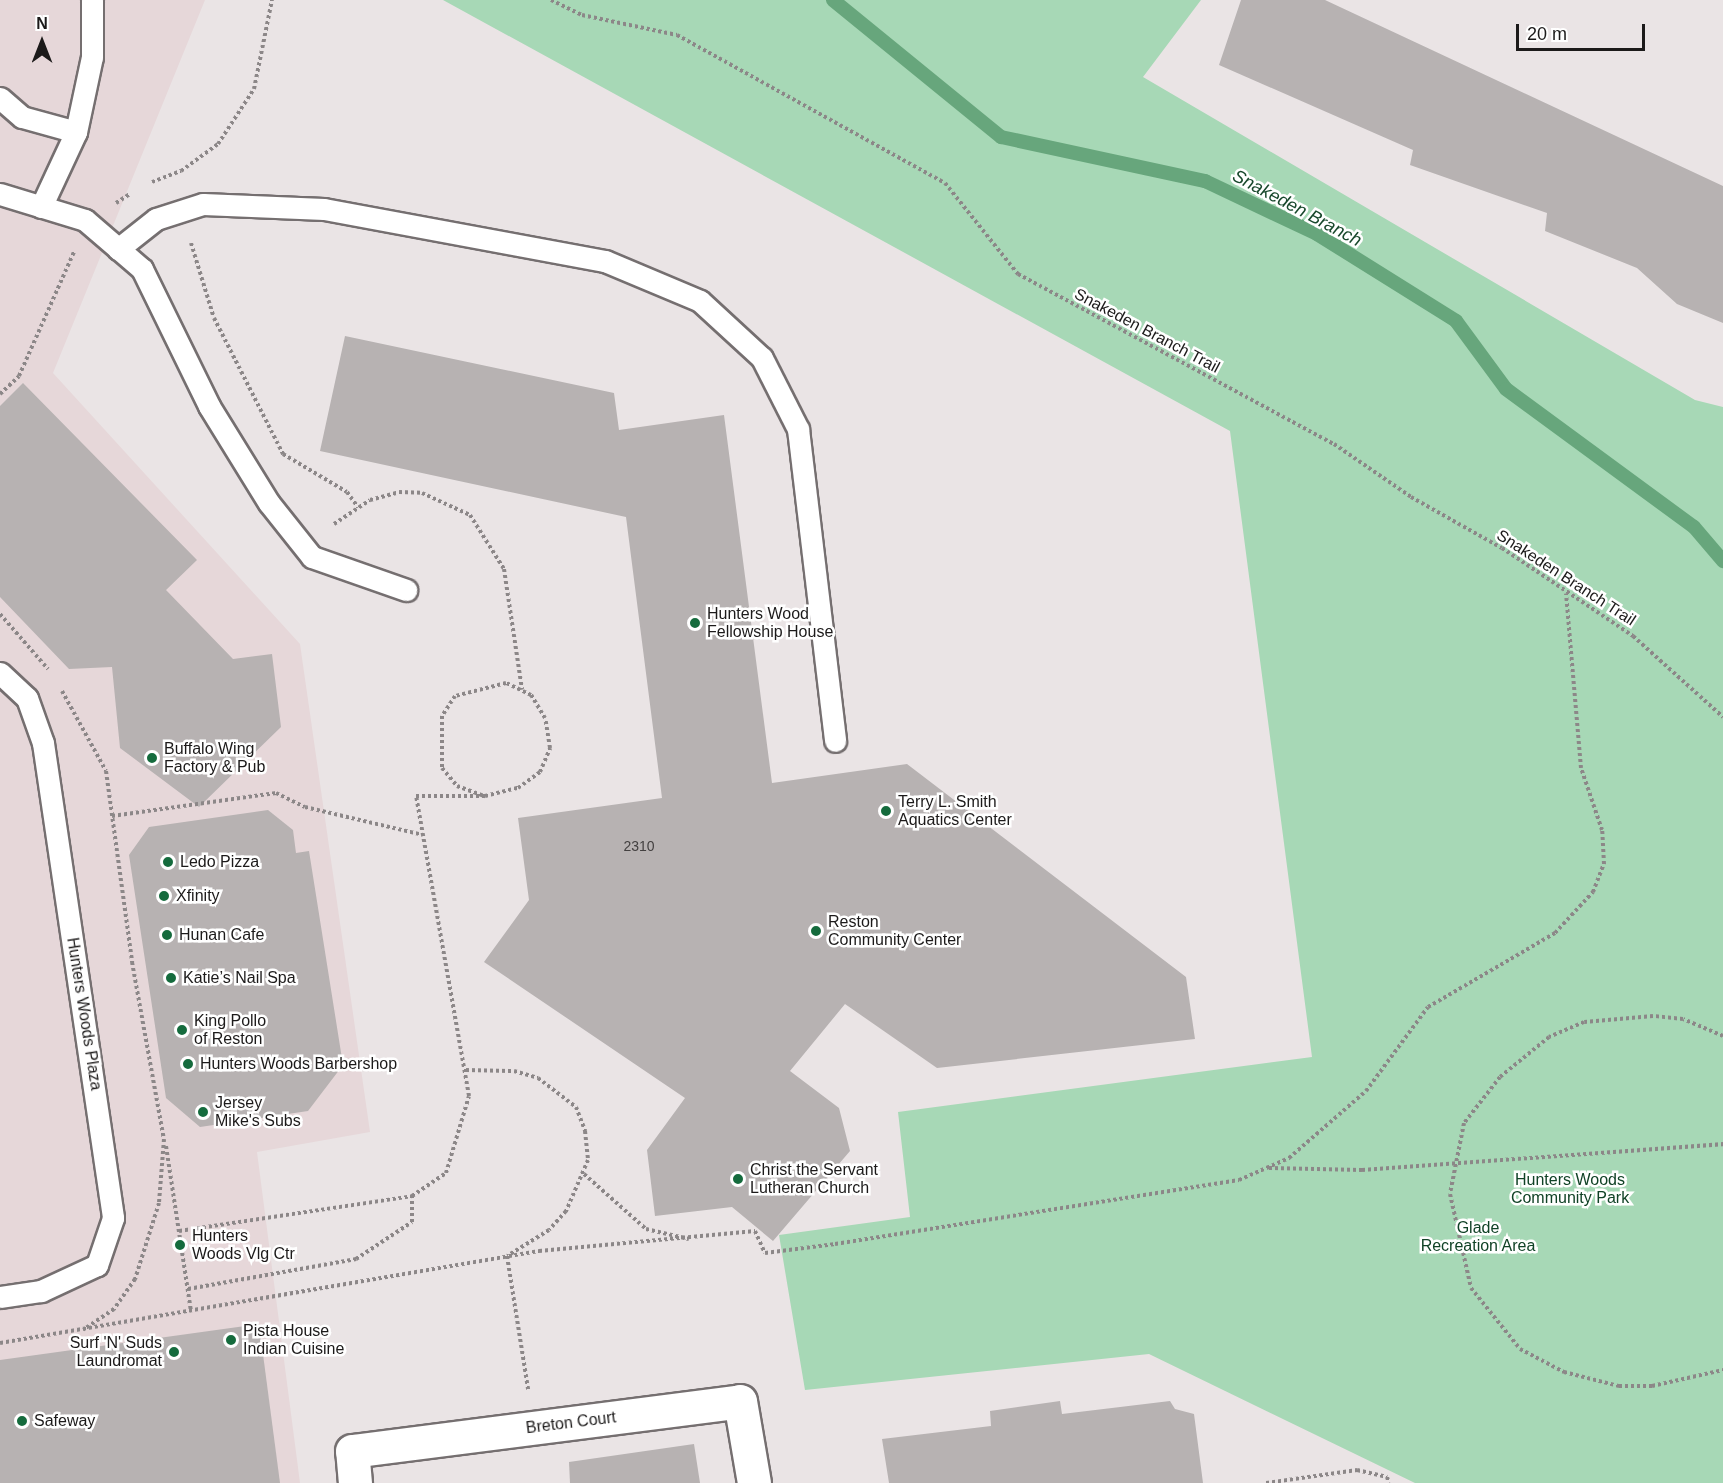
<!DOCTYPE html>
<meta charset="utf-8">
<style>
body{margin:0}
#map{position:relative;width:1723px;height:1483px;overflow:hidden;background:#eae4e5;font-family:Arial,sans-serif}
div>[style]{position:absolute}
.built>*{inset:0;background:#e6d7d9}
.green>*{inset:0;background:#a7d8b6}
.stream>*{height:14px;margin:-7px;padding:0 7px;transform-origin:7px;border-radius:7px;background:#67a67c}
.building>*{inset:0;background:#b7b2b2}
.path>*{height:4px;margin-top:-2px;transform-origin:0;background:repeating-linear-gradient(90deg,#8c8788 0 3px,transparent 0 6px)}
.roads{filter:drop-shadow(2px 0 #756f70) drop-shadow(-2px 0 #756f70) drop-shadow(0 2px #756f70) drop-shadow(0 -2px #756f70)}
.service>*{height:21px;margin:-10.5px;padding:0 10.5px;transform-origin:10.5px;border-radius:10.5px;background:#fff}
.minor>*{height:33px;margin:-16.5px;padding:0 16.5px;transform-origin:16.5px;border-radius:16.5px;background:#fff}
.dots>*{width:16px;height:16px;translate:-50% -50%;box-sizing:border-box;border:3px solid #fff;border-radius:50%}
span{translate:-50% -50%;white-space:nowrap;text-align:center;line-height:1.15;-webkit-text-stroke:5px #fff;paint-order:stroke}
.number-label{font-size:14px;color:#434040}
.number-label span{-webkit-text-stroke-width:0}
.street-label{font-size:16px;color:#1c1a1a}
.poi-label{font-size:16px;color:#1c1a1a}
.left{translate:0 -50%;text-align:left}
.right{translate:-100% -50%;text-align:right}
.park-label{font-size:16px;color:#104226}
.water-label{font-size:18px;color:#18482c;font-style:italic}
.north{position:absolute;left:12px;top:12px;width:60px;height:60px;-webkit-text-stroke:4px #fff;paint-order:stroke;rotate:0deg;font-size:16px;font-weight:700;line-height:24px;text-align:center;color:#1c1a1a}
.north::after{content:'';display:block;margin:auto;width:21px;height:27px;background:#1c1a1a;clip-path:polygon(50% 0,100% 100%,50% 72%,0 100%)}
.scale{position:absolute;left:1516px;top:24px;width:129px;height:27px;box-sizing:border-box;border:3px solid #1c1a1a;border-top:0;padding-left:8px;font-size:18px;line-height:21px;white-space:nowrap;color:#1c1a1a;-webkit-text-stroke:4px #fff;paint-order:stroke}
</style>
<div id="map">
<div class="built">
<div style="clip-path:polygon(0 0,205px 0,53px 373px,300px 644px,370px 1132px,257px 1152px,300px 1483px,0 1483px)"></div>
</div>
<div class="green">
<div style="clip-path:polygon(443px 0,1201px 0,1143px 77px,1695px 400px,1723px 407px,1723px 1483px,1415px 1483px,1149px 1354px,805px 1390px,779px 1235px,910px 1217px,898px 1112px,1312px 1057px,1230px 431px)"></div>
</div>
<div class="stream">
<div style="left:833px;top:0;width:217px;rotate:39.2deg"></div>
<div style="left:1001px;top:137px;width:209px;rotate:12.2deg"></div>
<div style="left:1205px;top:181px;width:124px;rotate:25.3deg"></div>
<div style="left:1317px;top:234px;width:164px;rotate:32deg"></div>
<div style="left:1456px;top:321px;width:84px;rotate:53.7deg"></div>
<div style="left:1506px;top:389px;width:233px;rotate:36.3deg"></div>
<div style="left:1694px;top:527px;width:45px;rotate:49.5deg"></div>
</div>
<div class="building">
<div style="clip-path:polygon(1241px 0,1325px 0,1723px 186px,1723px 323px,1677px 304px,1637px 268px,1545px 231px,1547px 213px,1410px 165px,1413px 150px,1219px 65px)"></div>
<div style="clip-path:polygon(345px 336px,614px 393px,619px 430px,724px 415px,772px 783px,907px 764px,1186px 977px,1195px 1039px,937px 1068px,845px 1004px,790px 1071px,839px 1108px,850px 1151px,773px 1241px,732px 1207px,655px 1216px,647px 1150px,685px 1098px,484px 962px,529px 900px,518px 818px,662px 798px,626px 517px,320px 451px)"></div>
<div style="clip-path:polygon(23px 383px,197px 560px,166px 590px,233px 659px,272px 654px,281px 727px,199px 807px,120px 748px,112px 667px,69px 669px,0 597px,0 406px)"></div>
<div style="clip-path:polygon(268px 810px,293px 830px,296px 853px,309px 851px,343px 1065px,308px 1111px,200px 1127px,166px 1098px,129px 855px,149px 827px)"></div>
<div style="clip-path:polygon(259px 1324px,280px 1483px,0 1483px,0 1360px)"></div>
<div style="clip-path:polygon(1060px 1401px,1062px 1414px,1170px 1401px,1175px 1409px,1194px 1414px,1203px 1483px,889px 1483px,882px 1439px,991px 1426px,990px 1411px)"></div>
<div style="clip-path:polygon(694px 1444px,700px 1483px,570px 1483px,569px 1462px)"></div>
</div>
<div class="path">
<div style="left:551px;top:0;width:34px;rotate:26deg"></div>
<div style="left:582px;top:15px;width:97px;rotate:11.9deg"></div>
<div style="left:677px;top:35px;width:306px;rotate:28.9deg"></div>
<div style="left:945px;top:183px;width:117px;rotate:51.3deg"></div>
<div style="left:1018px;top:274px;width:359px;rotate:28.3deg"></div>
<div style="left:1334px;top:444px;width:93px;rotate:34.5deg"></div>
<div style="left:1411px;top:497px;width:104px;rotate:29.3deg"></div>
<div style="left:1502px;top:548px;width:158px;rotate:33.9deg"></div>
<div style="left:1633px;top:636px;width:121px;rotate:42deg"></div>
<div style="left:152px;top:182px;width:31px;rotate:-21deg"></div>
<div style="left:181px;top:171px;width:46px;rotate:-36.1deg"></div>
<div style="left:218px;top:144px;width:66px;rotate:-56.8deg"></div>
<div style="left:254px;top:89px;width:91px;rotate:-78.6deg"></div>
<div style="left:116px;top:203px;width:17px;rotate:-33deg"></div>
<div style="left:191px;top:243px;width:78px;rotate:73deg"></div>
<div style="left:214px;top:318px;width:153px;rotate:63.1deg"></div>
<div style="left:283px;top:454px;width:74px;rotate:30.7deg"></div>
<div style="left:347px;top:492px;width:19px;rotate:54deg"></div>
<div style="left:0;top:394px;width:26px;rotate:-43deg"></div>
<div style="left:19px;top:376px;width:136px;rotate:-66.1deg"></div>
<div style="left:334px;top:524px;width:43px;rotate:-33.7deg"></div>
<div style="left:370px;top:500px;width:30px;rotate:-15deg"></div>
<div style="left:399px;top:492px;width:23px;rotate:2deg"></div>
<div style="left:422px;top:493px;width:53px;rotate:24.6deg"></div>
<div style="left:470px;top:515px;width:64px;rotate:57.8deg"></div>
<div style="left:504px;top:569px;width:122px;rotate:81.5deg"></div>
<div style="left:0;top:614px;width:73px;rotate:48.9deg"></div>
<div style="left:62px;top:691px;width:91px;rotate:61.2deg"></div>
<div style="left:106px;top:771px;width:193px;rotate:82.2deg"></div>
<div style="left:132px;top:962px;width:180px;rotate:79.8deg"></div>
<div style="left:164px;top:1139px;width:64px;rotate:94.5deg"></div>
<div style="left:159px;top:1203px;width:80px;rotate:107.5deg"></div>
<div style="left:135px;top:1279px;width:37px;rotate:125deg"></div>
<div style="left:114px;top:1309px;width:37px;rotate:146deg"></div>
<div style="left:112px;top:816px;width:166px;rotate:-8deg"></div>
<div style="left:276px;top:793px;width:32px;rotate:26deg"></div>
<div style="left:305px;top:807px;width:121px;rotate:13.3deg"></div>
<div style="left:1723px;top:1036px;width:43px;rotate:-157deg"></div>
<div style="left:1683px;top:1019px;width:30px;rotate:-174deg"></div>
<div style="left:1653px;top:1016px;width:69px;rotate:175deg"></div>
<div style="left:1584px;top:1022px;width:38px;rotate:157deg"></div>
<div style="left:1549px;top:1037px;width:63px;rotate:140.8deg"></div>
<div style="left:1500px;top:1077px;width:58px;rotate:128deg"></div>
<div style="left:1464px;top:1123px;width:72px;rotate:101.2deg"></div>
<div style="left:1450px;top:1194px;width:96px;rotate:77.4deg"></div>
<div style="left:1471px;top:1288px;width:78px;rotate:51.2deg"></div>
<div style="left:1520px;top:1349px;width:50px;rotate:27.6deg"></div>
<div style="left:1564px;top:1372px;width:57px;rotate:14.3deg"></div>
<div style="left:1619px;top:1386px;width:33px"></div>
<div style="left:1652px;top:1386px;width:73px;rotate:-12.7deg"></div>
<div style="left:466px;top:1070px;width:48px;rotate:1.2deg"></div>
<div style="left:514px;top:1071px;width:25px;rotate:16deg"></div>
<div style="left:538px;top:1078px;width:48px;rotate:37.3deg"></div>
<div style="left:576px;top:1107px;width:26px;rotate:69deg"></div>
<div style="left:585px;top:1131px;width:29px;rotate:84deg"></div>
<div style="left:588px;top:1160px;width:56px;rotate:113.3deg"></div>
<div style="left:566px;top:1211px;width:25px;rotate:132deg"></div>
<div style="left:549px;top:1230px;width:49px;rotate:148.2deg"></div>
<div style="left:507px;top:1256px;width:135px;rotate:81deg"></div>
<div style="left:166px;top:1146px;width:168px;rotate:81.4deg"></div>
<div style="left:1269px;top:1168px;width:93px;rotate:1.2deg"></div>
<div style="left:1362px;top:1170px;width:362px;rotate:-4.1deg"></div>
<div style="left:584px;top:1174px;width:83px;rotate:41.6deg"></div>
<div style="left:646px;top:1229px;width:44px;rotate:13.1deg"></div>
<div style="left:179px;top:1231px;width:236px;rotate:-8.5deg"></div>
<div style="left:412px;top:1196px;width:41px;rotate:-34.1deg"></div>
<div style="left:446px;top:1173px;width:80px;rotate:-73.4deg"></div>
<div style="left:469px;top:1096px;width:305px;rotate:-100deg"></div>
<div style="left:416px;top:796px;width:69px"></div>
<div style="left:485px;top:796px;width:34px;rotate:-14deg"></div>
<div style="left:518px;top:788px;width:27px;rotate:-36deg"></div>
<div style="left:540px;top:772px;width:26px;rotate:-67deg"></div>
<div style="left:550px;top:748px;width:30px;rotate:-99deg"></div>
<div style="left:545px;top:718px;width:27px;rotate:-121deg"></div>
<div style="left:531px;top:695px;width:28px;rotate:-154deg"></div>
<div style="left:506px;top:683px;width:53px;rotate:165.7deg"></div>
<div style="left:455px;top:696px;width:24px;rotate:123deg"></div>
<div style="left:442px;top:716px;width:52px;rotate:90deg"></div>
<div style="left:442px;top:768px;width:23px;rotate:50deg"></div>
<div style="left:457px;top:786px;width:30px;rotate:20deg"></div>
<div style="left:188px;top:1289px;width:171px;rotate:-10.1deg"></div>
<div style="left:356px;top:1259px;width:67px;rotate:-33.5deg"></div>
<div style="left:412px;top:1222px;width:26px;rotate:-90deg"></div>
<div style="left:0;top:1343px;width:547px;rotate:-9.69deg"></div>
<div style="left:539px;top:1251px;width:217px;rotate:-5.3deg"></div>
<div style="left:755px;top:1231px;width:24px;rotate:66deg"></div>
<div style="left:765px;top:1253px;width:71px;rotate:-7.3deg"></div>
<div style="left:835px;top:1244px;width:409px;rotate:-9deg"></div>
<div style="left:1239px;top:1180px;width:55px;rotate:-23.7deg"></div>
<div style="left:1289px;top:1158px;width:102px;rotate:-41deg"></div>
<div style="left:1366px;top:1091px;width:104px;rotate:-53.6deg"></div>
<div style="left:1428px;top:1007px;width:147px;rotate:-30.2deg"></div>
<div style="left:1555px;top:933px;width:56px;rotate:-47.2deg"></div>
<div style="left:1593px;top:892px;width:30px;rotate:-69deg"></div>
<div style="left:1604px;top:864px;width:34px;rotate:-93deg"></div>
<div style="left:1602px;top:830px;width:65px;rotate:-108.7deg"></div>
<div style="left:1581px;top:768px;width:175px;rotate:-94.9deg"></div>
<div style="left:1266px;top:1483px;width:92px;rotate:-8.1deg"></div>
<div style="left:1357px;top:1470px;width:31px;rotate:13deg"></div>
<div style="left:1387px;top:1477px;width:6px;rotate:72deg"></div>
</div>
<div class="roads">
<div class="service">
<div style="left:0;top:98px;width:29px;rotate:41deg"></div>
<div style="left:22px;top:117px;width:56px;rotate:15.5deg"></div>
<div style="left:0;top:194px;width:89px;rotate:17deg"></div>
<div style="left:85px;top:220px;width:75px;rotate:40.7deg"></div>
<div style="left:142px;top:269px;width:153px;rotate:63.9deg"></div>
<div style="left:209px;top:406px;width:114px;rotate:58.3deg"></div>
<div style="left:269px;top:503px;width:69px;rotate:51.5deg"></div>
<div style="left:312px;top:557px;width:100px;rotate:19.3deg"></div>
<div style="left:41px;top:207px;width:83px;rotate:-65deg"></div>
<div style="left:76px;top:132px;width:77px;rotate:-78deg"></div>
<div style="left:92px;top:57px;width:57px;rotate:-90deg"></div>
<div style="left:118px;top:249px;width:48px;rotate:-38.3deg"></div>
<div style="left:156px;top:219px;width:49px;rotate:-17.7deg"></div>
<div style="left:203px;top:204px;width:121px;rotate:2.4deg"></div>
<div style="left:324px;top:209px;width:286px;rotate:10.5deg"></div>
<div style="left:605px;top:261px;width:103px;rotate:22.8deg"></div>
<div style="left:700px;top:301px;width:84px;rotate:42.6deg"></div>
<div style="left:762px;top:358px;width:80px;rotate:63.1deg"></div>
<div style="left:798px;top:429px;width:314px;rotate:83.2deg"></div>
<div style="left:0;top:673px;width:37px;rotate:43deg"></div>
<div style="left:27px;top:698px;width:48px;rotate:70.4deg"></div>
<div style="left:43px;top:743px;width:480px;rotate:81.6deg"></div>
<div style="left:113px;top:1218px;width:50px;rotate:108.8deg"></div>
<div style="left:97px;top:1265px;width:62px;rotate:155.1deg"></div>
<div style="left:41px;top:1291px;width:41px;rotate:171.7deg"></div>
</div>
<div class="minor">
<div style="left:355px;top:1483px;width:32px;rotate:-95deg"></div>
<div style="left:352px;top:1451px;width:391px;rotate:-7.3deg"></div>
<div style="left:740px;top:1401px;width:83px;rotate:80.3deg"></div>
</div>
</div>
<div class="dots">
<div style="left:695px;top:623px;background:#156b3d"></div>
<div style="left:152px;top:758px;background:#156b3d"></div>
<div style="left:886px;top:811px;background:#156b3d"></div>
<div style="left:168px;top:862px;background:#156b3d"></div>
<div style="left:164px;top:896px;background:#156b3d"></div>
<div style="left:816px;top:931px;background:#156b3d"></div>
<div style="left:167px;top:935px;background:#156b3d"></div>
<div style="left:171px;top:978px;background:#156b3d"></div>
<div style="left:182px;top:1030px;background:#156b3d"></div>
<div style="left:188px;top:1064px;background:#156b3d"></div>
<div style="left:203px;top:1112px;background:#156b3d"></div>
<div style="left:738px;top:1179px;background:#156b3d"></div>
<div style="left:180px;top:1245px;background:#156b3d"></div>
<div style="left:231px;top:1340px;background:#156b3d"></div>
<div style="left:174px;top:1352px;background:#156b3d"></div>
<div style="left:22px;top:1421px;background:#156b3d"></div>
</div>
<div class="number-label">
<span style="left:639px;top:846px">2310</span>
</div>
<div class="street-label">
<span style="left:1147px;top:331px;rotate:28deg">Snakeden Branch Trail</span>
<span style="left:1566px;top:578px;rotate:33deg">Snakeden Branch Trail</span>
<span style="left:84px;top:1014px;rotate:81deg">Hunters Woods Plaza</span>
<span style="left:571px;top:1423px;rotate:-7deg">Breton Court</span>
</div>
<div class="poi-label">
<span class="left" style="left:707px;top:623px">Hunters Wood<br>Fellowship House</span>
<span class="left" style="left:164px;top:758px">Buffalo Wing<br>Factory &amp; Pub</span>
<span class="left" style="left:898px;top:811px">Terry L. Smith<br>Aquatics Center</span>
<span class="left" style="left:180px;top:862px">Ledo Pizza</span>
<span class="left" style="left:176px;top:896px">Xfinity</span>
<span class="left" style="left:828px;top:931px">Reston<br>Community Center</span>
<span class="left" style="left:179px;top:935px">Hunan Cafe</span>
<span class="left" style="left:183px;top:978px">Katie’s Nail Spa</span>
<span class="left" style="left:194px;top:1030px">King Pollo<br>of Reston</span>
<span class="left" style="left:200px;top:1064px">Hunters Woods Barbershop</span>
<span class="left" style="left:215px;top:1112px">Jersey<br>Mike's Subs</span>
<span class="left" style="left:750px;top:1179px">Christ the Servant<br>Lutheran Church</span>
<span class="left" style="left:192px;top:1245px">Hunters<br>Woods Vlg Ctr</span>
<span class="left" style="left:243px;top:1340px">Pista House<br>Indian Cuisine</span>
<span class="right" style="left:162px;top:1352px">Surf 'N' Suds<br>Laundromat</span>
<span class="left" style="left:34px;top:1421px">Safeway</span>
</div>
<div class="park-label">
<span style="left:1570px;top:1189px">Hunters Woods<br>Community Park</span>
<span style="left:1478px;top:1237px">Glade<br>Recreation Area</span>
</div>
<div class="water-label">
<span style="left:1297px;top:208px;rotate:28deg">Snakeden Branch</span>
</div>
<div class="north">N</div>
<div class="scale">20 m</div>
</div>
